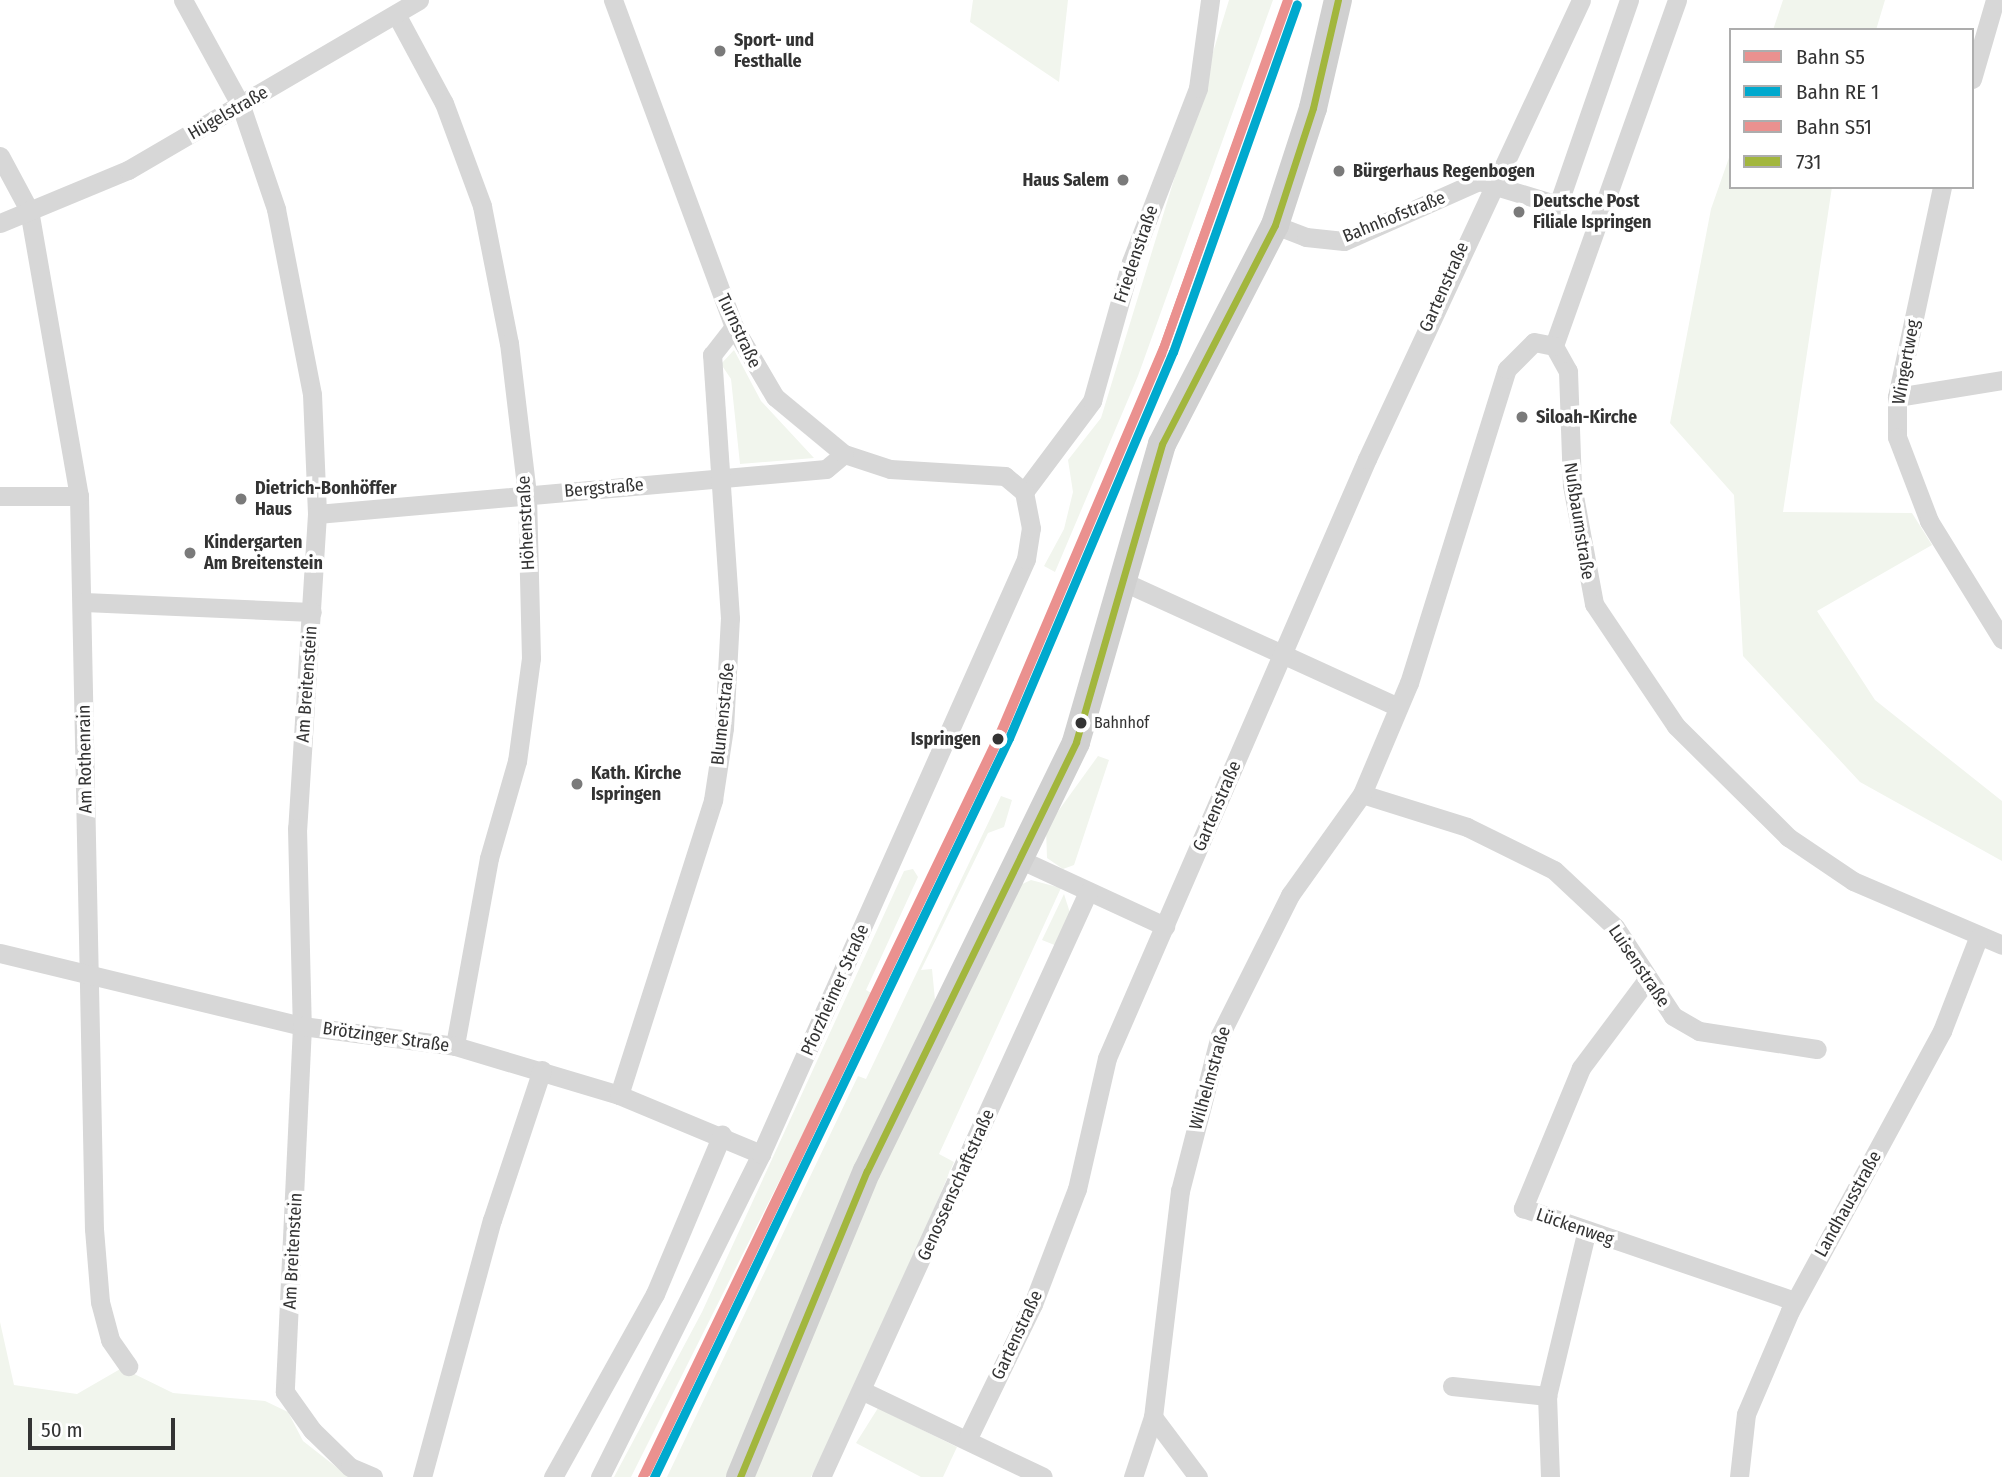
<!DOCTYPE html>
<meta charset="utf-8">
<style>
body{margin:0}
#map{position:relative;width:2002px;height:1477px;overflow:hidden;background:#fff;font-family:"Fira Sans Condensed",sans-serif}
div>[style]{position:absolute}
.green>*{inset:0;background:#f1f5ed}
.minor>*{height:19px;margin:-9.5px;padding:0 9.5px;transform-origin:9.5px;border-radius:9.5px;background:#d7d7d7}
.secondary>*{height:28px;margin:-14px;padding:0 14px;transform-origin:14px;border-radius:14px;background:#d0d0d0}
.bus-1>*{height:7px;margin:-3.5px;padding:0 3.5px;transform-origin:3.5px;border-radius:3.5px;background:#a2b63d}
.rail-1>*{height:9px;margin:-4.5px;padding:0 4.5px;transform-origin:4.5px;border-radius:4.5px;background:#ea918f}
.rail-2>*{height:9px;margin:-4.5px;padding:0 4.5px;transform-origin:4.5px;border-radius:4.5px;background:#00a9ce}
.rail-3>*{height:9px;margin:-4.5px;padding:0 4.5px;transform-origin:4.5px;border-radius:4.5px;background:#ea918f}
.dots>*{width:19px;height:19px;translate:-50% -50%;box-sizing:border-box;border:4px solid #fff;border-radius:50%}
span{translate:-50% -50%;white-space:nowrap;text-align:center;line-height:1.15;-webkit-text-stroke:7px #fff;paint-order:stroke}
.bus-label{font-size:16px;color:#333}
.left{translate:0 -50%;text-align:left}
.poi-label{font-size:18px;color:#333;font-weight:700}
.right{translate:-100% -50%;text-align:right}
.street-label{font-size:18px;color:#333}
.stop-label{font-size:18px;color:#333;font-weight:700}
.legend{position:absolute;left:1729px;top:28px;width:245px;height:161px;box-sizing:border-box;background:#fff;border:2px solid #adadad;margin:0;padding:9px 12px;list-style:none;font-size:21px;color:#333}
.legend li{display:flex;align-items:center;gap:14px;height:35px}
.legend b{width:35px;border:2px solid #adadad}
.scale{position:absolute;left:28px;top:1418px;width:147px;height:32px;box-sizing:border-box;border:4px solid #333;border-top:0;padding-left:9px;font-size:21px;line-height:24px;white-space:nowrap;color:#333;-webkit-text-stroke:5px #fff;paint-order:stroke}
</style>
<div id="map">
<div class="green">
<div style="clip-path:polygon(973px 0,1068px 0,1059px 82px,970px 22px)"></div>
<div style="clip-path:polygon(1229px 0,1273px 0,1138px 376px,1055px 572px,1044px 566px,1064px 529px,1073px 492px,1068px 460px,1101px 418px)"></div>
<div style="clip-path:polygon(1783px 0,1885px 0,1876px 30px,1773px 30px)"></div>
<div style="clip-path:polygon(1731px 152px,1731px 187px,1832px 187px,1783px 512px,1912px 513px,1932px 545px,1817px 611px,1875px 700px,2002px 801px,2002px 861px,1860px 782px,1743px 656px,1734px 495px,1670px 423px,1711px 209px)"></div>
<div style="clip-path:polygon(734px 350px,761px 401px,814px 458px,740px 464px,731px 379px,721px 364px)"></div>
<div style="clip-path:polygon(1098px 756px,1109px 760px,1074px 865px,1063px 869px,1047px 858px,1046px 828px)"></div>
<div style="clip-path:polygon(1001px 796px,1012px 800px,1004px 827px,988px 833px,921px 970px,932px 969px,935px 1000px,728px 1477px,667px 1477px,858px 1076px,866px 1079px)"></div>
<div style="clip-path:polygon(913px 869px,918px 877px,866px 990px,873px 994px,631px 1477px,614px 1477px,702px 1312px,904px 871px)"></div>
<div style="clip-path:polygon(1031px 880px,1061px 888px,939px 1154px,954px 1162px,864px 1371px,811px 1477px,751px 1477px,839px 1262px,1018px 886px)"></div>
<div style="clip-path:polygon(1064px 894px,1070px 913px,1057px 946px,1042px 940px)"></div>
<div style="clip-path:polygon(0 1322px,14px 1385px,77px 1394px,122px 1368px,173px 1393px,265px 1401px,288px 1412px,303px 1441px,349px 1477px,0 1477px)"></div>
<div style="clip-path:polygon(878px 1408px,957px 1447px,943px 1477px,921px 1477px,856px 1443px)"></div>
</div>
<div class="minor">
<div style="left:183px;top:0;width:121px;rotate:61.3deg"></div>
<div style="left:241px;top:106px;width:109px;rotate:71.2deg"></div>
<div style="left:276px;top:209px;width:188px;rotate:79deg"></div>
<div style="left:312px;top:394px;width:120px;rotate:87.6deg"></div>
<div style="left:317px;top:514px;width:315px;rotate:93.6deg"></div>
<div style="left:297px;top:828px;width:198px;rotate:88.6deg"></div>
<div style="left:302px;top:1026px;width:366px;rotate:92.7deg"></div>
<div style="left:285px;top:1392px;width:47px;rotate:54.6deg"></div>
<div style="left:312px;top:1430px;width:53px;rotate:44.2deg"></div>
<div style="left:350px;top:1467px;width:25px;rotate:23deg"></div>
<div style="left:1677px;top:0;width:367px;rotate:109.6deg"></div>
<div style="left:1554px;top:346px;width:29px;rotate:61deg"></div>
<div style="left:1568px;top:371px;width:114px;rotate:88deg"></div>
<div style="left:1572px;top:485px;width:121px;rotate:79.5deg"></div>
<div style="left:1594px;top:604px;width:147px;rotate:56.1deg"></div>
<div style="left:1676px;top:726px;width:158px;rotate:44.7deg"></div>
<div style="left:1788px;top:837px;width:78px;rotate:34.1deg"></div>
<div style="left:1853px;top:881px;width:162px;rotate:23.2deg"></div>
<div style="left:396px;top:14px;width:101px;rotate:61.7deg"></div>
<div style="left:444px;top:103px;width:110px;rotate:69.7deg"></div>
<div style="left:482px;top:206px;width:140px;rotate:78.9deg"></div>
<div style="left:509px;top:343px;width:153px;rotate:83.2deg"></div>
<div style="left:527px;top:495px;width:163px;rotate:88.6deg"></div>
<div style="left:531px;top:658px;width:104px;rotate:97.7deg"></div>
<div style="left:517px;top:761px;width:101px;rotate:106.1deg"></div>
<div style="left:489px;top:858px;width:191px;rotate:100.3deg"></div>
<div style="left:1972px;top:79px;width:82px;rotate:-73.8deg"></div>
<div style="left:0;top:156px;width:61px;rotate:61.8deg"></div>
<div style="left:29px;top:210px;width:290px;rotate:80.1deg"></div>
<div style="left:79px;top:496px;width:733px;rotate:88.83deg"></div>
<div style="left:94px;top:1229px;width:73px;rotate:85.3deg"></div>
<div style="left:100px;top:1302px;width:39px;rotate:75deg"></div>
<div style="left:110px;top:1340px;width:32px;rotate:55deg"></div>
<div style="left:1942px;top:187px;width:215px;rotate:102.1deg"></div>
<div style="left:1897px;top:397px;width:40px;rotate:90deg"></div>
<div style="left:1897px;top:437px;width:90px;rotate:69.1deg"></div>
<div style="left:1929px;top:521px;width:139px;rotate:58.3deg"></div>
<div style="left:0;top:223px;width:139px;rotate:-22.5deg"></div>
<div style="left:128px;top:170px;width:337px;rotate:-30.3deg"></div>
<div style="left:1275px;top:225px;width:33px;rotate:21deg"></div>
<div style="left:1306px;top:237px;width:38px;rotate:6deg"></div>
<div style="left:1344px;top:241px;width:148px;rotate:-24deg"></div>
<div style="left:1479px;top:181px;width:83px;rotate:16.9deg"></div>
<div style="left:1558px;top:205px;width:217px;rotate:-70.9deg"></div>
<div style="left:1897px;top:397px;width:106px;rotate:-9.2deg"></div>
<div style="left:1024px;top:492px;width:114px;rotate:-53.2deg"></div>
<div style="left:1092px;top:401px;width:144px;rotate:-74.3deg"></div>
<div style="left:1131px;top:262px;width:186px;rotate:-68.9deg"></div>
<div style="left:1198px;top:88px;width:89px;rotate:-82.2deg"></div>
<div style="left:0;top:496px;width:79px"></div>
<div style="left:317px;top:514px;width:511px;rotate:-5.05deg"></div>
<div style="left:826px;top:469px;width:23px;rotate:-40deg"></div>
<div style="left:1124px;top:582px;width:301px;rotate:24.5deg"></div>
<div style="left:84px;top:602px;width:228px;rotate:2.5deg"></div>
<div style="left:1362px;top:794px;width:110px;rotate:17.4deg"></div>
<div style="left:1467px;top:827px;width:97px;rotate:26.3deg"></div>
<div style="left:1554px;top:870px;width:83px;rotate:43.1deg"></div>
<div style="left:1615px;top:927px;width:106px;rotate:56.9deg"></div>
<div style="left:1673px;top:1016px;width:30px;rotate:30deg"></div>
<div style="left:1699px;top:1031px;width:119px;rotate:8.7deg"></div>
<div style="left:1019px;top:859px;width:161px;rotate:24.7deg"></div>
<div style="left:0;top:953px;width:311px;rotate:13.6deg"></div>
<div style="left:302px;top:1026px;width:154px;rotate:7.4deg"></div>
<div style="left:455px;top:1046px;width:171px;rotate:16.6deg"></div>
<div style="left:619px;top:1095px;width:154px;rotate:22.6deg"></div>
<div style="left:1646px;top:981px;width:109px;rotate:126.8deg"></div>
<div style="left:1581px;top:1068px;width:152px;rotate:112.5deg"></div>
<div style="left:1523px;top:1208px;width:287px;rotate:18.9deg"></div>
<div style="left:619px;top:1095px;width:310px;rotate:-72.3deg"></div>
<div style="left:713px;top:800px;width:73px;rotate:-81.3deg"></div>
<div style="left:724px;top:728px;width:110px;rotate:-86.9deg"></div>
<div style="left:730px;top:618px;width:264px;rotate:-93.9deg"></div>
<div style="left:712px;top:355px;width:36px;rotate:-52deg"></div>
<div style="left:1452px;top:1386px;width:96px;rotate:6deg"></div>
<div style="left:863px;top:1391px;width:199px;rotate:25.5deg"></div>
<div style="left:967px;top:1440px;width:151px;rotate:-64.1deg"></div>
<div style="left:1033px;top:1304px;width:123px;rotate:-69.1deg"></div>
<div style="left:1077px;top:1189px;width:134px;rotate:-77.1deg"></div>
<div style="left:1107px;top:1058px;width:653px;rotate:-66.54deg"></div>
<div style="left:1367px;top:459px;width:506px;rotate:-65deg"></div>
<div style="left:422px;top:1477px;width:266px;rotate:-74.8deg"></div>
<div style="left:492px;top:1220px;width:158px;rotate:-71.6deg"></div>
<div style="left:553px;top:1477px;width:210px;rotate:-60.9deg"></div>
<div style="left:655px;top:1294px;width:173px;rotate:-67.2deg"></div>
<div style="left:600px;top:1477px;width:361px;rotate:-63.5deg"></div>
<div style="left:761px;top:1154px;width:651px;rotate:-65.99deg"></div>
<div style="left:1026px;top:559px;width:31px;rotate:-81deg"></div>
<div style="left:1031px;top:528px;width:37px;rotate:-101deg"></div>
<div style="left:1024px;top:492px;width:25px;rotate:-140deg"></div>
<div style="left:1005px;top:476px;width:115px;rotate:-176.5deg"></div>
<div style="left:890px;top:469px;width:48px;rotate:-161.9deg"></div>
<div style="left:844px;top:454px;width:89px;rotate:-140.4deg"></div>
<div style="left:775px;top:397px;width:81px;rotate:-120.4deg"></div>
<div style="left:734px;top:327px;width:349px;rotate:-110.3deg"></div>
<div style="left:821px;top:1477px;width:643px;rotate:-65.47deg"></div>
<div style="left:1133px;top:1477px;width:63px;rotate:-71.6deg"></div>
<div style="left:1198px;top:1477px;width:75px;rotate:-126.9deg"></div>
<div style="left:1153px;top:1417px;width:228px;rotate:-83.2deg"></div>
<div style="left:1180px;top:1191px;width:161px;rotate:-75.6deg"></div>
<div style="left:1220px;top:1035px;width:157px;rotate:-63.4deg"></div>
<div style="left:1290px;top:895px;width:124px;rotate:-54.5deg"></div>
<div style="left:1362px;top:794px;width:121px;rotate:-67.1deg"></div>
<div style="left:1409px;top:683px;width:329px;rotate:-72.7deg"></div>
<div style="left:1507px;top:369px;width:38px;rotate:-45deg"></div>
<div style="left:1534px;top:342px;width:20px;rotate:11deg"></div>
<div style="left:1550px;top:1477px;width:81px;rotate:-92.1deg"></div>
<div style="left:1547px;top:1396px;width:168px;rotate:-76.5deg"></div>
<div style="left:1739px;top:1477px;width:63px;rotate:-83.7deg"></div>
<div style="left:1746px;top:1414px;width:112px;rotate:-66.9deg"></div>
<div style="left:1790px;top:1311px;width:319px;rotate:-61.5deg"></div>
<div style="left:1942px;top:1031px;width:100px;rotate:-68.8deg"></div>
</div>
<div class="secondary">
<div style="left:740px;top:1477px;width:331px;rotate:-67.5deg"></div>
<div style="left:867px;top:1171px;width:477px;rotate:-64deg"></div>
<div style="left:1076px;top:742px;width:310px;rotate:-73.9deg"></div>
<div style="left:1162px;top:444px;width:246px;rotate:-62.7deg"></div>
<div style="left:1275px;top:225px;width:123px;rotate:-72deg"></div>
<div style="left:1313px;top:108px;width:111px;rotate:-77deg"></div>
</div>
<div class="bus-1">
<div style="left:740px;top:1477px;width:331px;rotate:-67.5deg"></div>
<div style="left:867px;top:1171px;width:477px;rotate:-64deg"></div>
<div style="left:1076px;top:742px;width:310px;rotate:-73.9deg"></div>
<div style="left:1162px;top:444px;width:246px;rotate:-62.7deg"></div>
<div style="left:1275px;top:225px;width:123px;rotate:-72deg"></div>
<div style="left:1313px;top:108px;width:111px;rotate:-77deg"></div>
</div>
<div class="rail-1">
<div style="left:642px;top:1477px;width:824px;rotate:-64.34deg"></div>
<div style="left:999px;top:734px;width:419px;rotate:-67deg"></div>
<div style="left:1163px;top:348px;width:369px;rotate:-70.4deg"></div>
</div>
<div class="rail-2">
<div style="left:654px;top:1477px;width:820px;rotate:-64.34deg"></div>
<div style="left:1009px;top:738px;width:419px;rotate:-67deg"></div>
<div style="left:1173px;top:352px;width:369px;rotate:-70.4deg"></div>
</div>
<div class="rail-3">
<div style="left:646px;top:1472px;width:818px;rotate:-64.34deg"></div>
<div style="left:1000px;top:735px;width:414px;rotate:-67.1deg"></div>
<div style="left:1161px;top:354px;width:376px;rotate:-70.3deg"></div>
</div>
<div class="dots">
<div style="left:720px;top:51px;background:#7a7a7a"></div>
<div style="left:1339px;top:171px;background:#7a7a7a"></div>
<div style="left:1123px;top:180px;background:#7a7a7a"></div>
<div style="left:1519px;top:212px;background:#7a7a7a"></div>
<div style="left:1522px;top:417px;background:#7a7a7a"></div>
<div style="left:241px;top:499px;background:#7a7a7a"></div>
<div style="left:190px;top:553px;background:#7a7a7a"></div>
<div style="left:1081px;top:723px;background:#333"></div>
<div style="left:998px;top:739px;background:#333"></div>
<div style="left:577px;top:784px;background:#7a7a7a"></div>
</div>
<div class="bus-label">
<span class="left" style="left:1094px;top:723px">Bahnhof</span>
</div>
<div class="poi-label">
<span class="left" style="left:734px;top:51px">Sport- und<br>Festhalle</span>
<span class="left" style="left:1353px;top:171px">Bürgerhaus Regenbogen</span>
<span class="right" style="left:1109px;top:180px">Haus Salem</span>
<span class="left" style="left:1533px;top:212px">Deutsche Post<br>Filiale Ispringen</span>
<span class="left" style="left:1536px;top:417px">Siloah-Kirche</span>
<span class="left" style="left:255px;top:499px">Dietrich-Bonhöffer<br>Haus</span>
<span class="left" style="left:204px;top:553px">Kindergarten<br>Am Breitenstein</span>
<span class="left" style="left:591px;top:784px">Kath. Kirche<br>Ispringen</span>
</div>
<div class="street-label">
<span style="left:228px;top:113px;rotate:-30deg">Hügelstraße</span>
<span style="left:1394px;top:217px;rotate:-22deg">Bahnhofstraße</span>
<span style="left:1136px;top:254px;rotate:-71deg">Friedenstraße</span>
<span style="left:1444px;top:287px;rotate:-66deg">Gartenstraße</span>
<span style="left:739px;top:331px;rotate:65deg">Turnstraße</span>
<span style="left:1906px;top:362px;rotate:-80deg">Wingertweg</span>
<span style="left:604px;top:488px;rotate:-5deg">Bergstraße</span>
<span style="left:1579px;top:521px;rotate:81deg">Nußbaumstraße</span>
<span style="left:526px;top:523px;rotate:-93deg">Höhenstraße</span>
<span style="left:307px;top:684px;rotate:-86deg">Am Breitenstein</span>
<span style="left:723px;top:714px;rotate:-84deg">Blumenstraße</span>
<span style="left:85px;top:759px;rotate:-91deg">Am Rothenrain</span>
<span style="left:1217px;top:806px;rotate:-67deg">Gartenstraße</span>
<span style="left:1639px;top:966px;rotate:56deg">Luisenstraße</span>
<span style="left:835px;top:990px;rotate:-66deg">Pforzheimer Straße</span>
<span style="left:386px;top:1037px;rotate:8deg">Brötzinger Straße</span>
<span style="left:1210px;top:1078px;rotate:-74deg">Wilhelmstraße</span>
<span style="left:956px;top:1185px;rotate:-66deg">Genossenschaftstraße</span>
<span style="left:1848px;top:1204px;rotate:-61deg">Landhausstraße</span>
<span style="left:1575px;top:1227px;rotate:19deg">Lückenweg</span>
<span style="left:293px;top:1251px;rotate:-87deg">Am Breitenstein</span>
<span style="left:1017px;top:1335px;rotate:-65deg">Gartenstraße</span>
</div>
<div class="stop-label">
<span class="right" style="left:981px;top:739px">Ispringen</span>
</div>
<ul class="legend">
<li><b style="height:9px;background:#ea918f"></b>Bahn S5</li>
<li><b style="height:9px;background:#00a9ce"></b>Bahn RE 1</li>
<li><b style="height:9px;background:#ea918f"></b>Bahn S51</li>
<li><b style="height:9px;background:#a2b63d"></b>731</li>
</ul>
<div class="scale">50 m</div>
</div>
